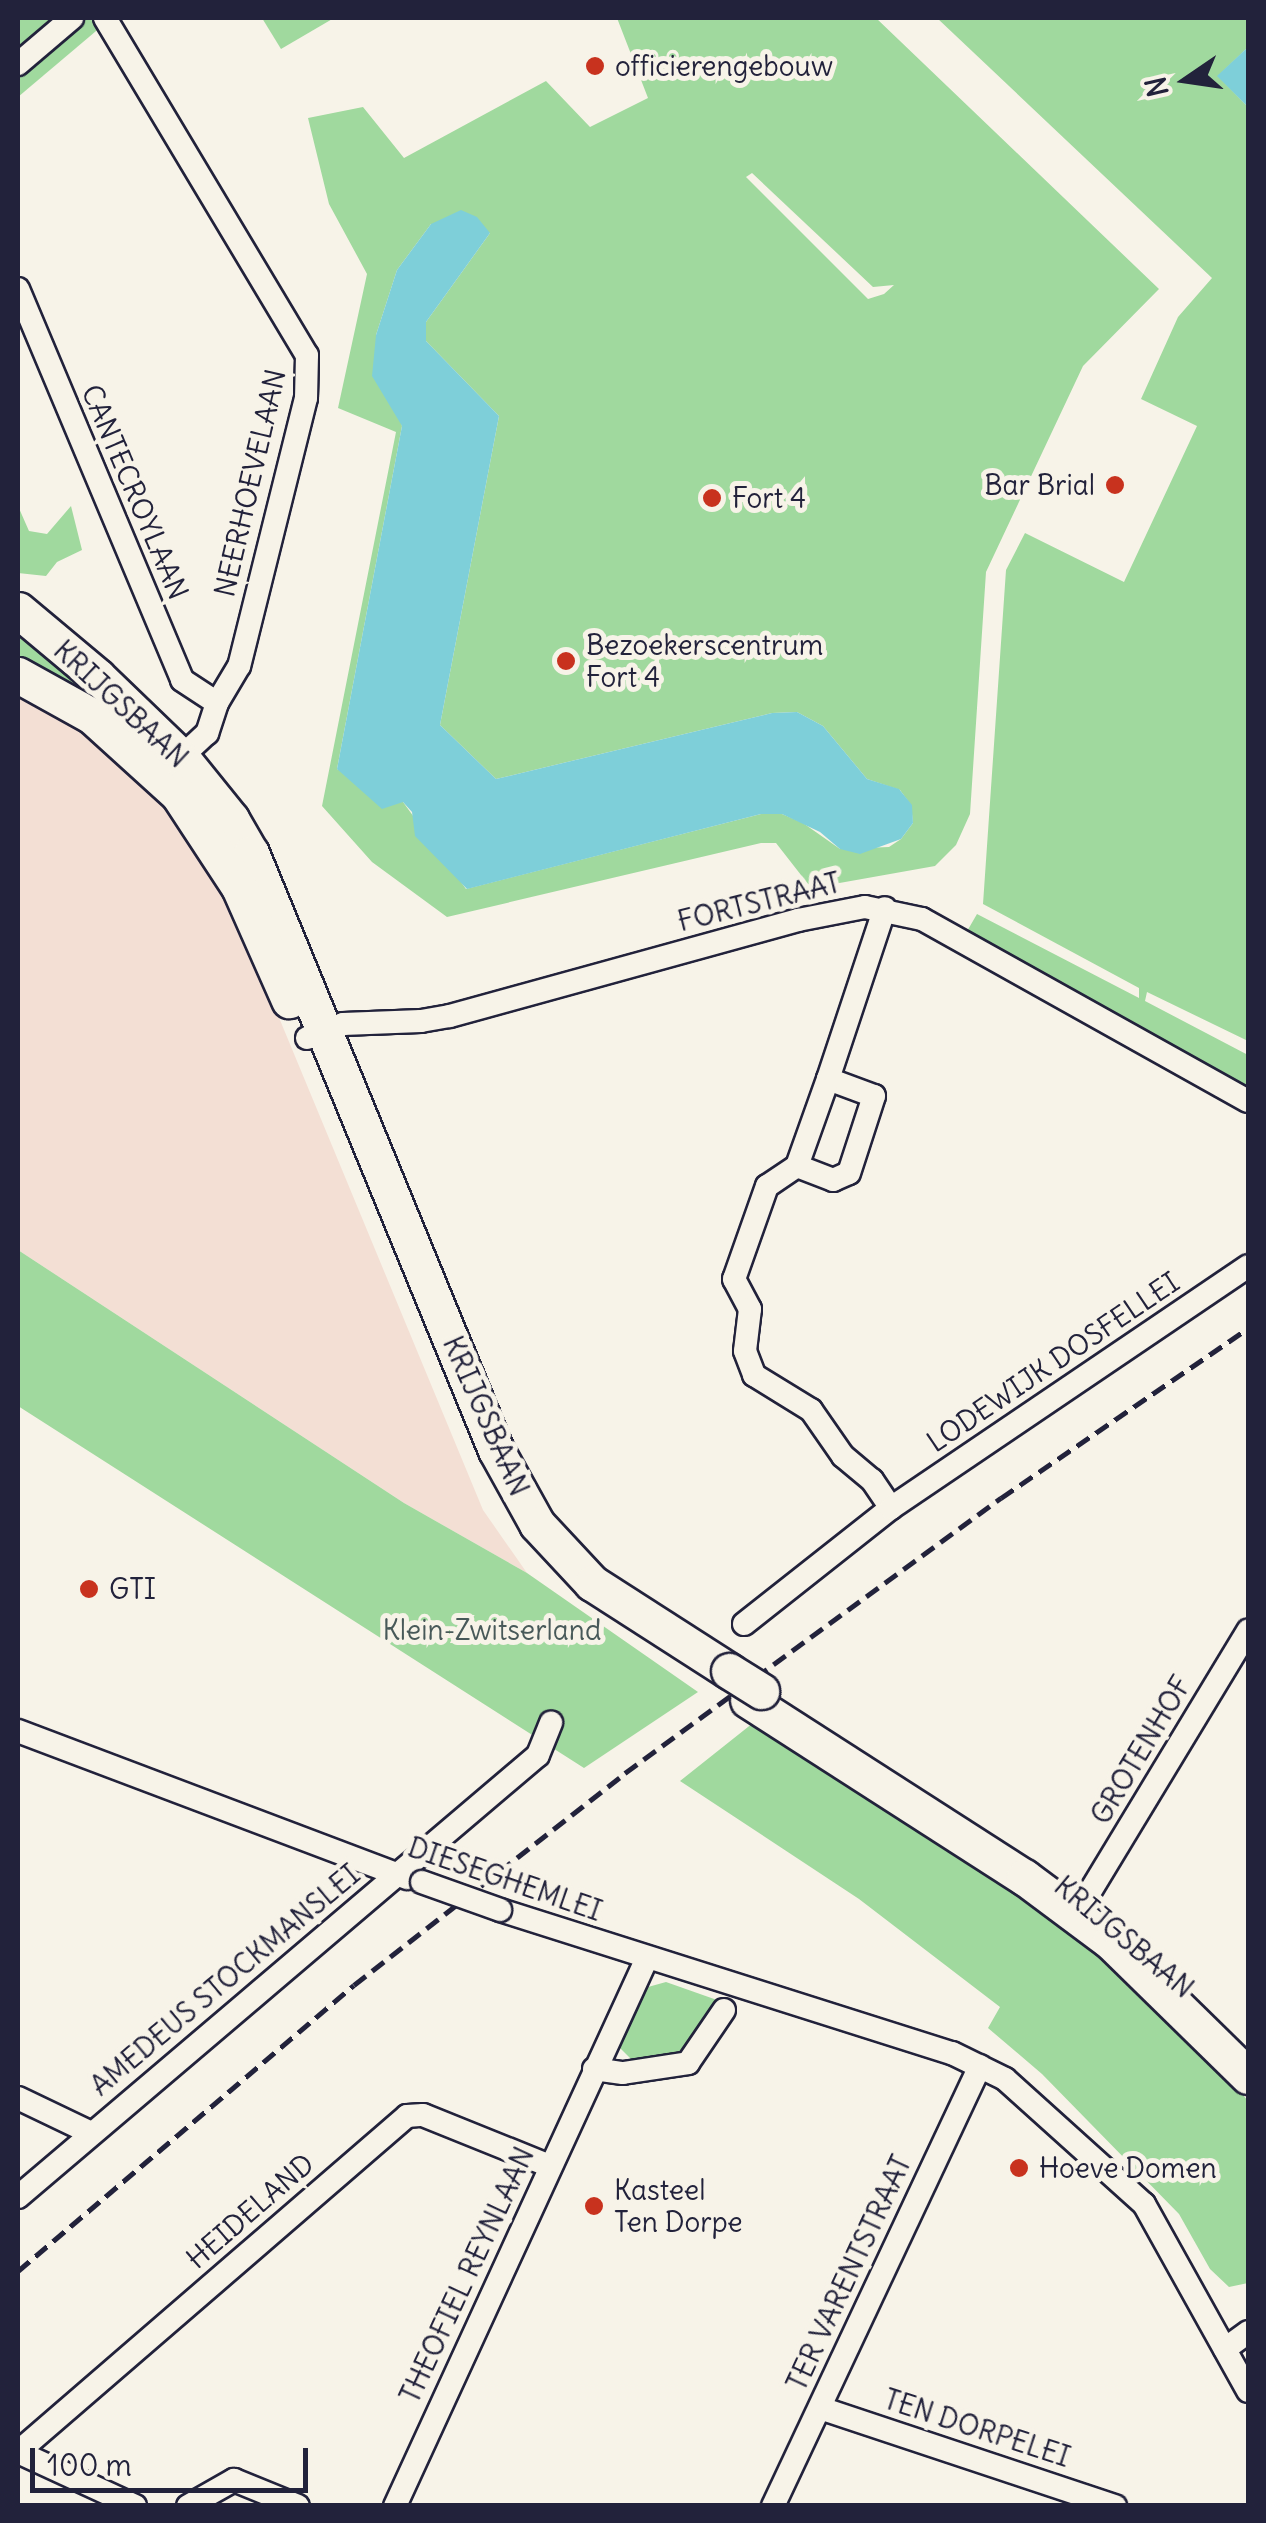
<!DOCTYPE html>
<style>
body{margin:0}
#map{position:relative;width:1266px;height:2523px;overflow:hidden;background:#f7f3e8;font-family:Delius,sans-serif}
div>[style]{position:absolute}
.built>*{inset:0;background:#f3dfd4}
.green>*{inset:0;background:#a0d99e}
.water>*{inset:0;background:#7ecfd9}
.roads{filter:drop-shadow(2px 0 #22223b) drop-shadow(-2px 0 #22223b) drop-shadow(0 2px #22223b) drop-shadow(0 -2px #22223b)}
.street>*{height:22px;margin:-11px;padding:0 11px;transform-origin:11px;border-radius:11px;background:#f7f3e8}
.primary>*{height:35px;margin:-17.5px;padding:0 17.5px;transform-origin:17.5px;border-radius:17.5px;background:#f7f3e8}
.rail>*{height:5px;margin-top:-2.5px;transform-origin:0;background:repeating-linear-gradient(90deg,#22223b 0 15px,transparent 0 23px)}
.bridges{filter:drop-shadow(2px 0 #22223b) drop-shadow(-2px 0 #22223b) drop-shadow(0 2px #22223b) drop-shadow(0 -2px #22223b)}
.street-bridge>*{height:22px;margin:-11px;padding:0 11px;transform-origin:11px;border-radius:11px;background:#f7f3e8}
.primary-bridge>*{height:35px;margin:-17.5px;padding:0 17.5px;transform-origin:17.5px;border-radius:17.5px;background:#f7f3e8}
.dots>*{width:28px;height:28px;translate:-50% -50%;box-sizing:border-box;border:5px solid #f7f3e8;border-radius:50%}
span{translate:-50% -50%;white-space:nowrap;text-align:center;line-height:1.15;-webkit-text-stroke:10px #f7f3e8;paint-order:stroke}
.poi-label{font-size:28px;color:#22223b}
.left{translate:0 -50%;text-align:left}
.right{translate:-100% -50%;text-align:right}
.street-label{font-size:28px;color:#22223b}
.park-label{font-size:28px;color:#485959}
.frame{position:absolute;inset:0;border:20px solid #22223b;pointer-events:none}
.north{position:absolute;left:1136px;top:30px;width:100px;height:100px;-webkit-text-stroke:8px #f7f3e8;paint-order:stroke;rotate:257deg;font-size:28px;font-weight:700;line-height:40px;text-align:center;color:#22223b}
.north::after{content:'';display:block;margin:auto;width:35px;height:45px;background:#22223b;clip-path:polygon(50% 0,100% 100%,50% 72%,0 100%)}
.scale{position:absolute;left:30px;top:2448px;width:278px;height:45px;box-sizing:border-box;border:5px solid #22223b;border-top:0;padding-left:12px;font-size:30px;line-height:35px;white-space:nowrap;color:#22223b;-webkit-text-stroke:8px #f7f3e8;paint-order:stroke}
</style>
<div id="map">
<div class="built">
<div style="clip-path:polygon(18px 691px,88px 732px,157px 791px,234px 909px,483px 1510px,527px 1573px,404px 1503px,18px 1250px)"></div>
</div>
<div class="green">
<div style="clip-path:polygon(18px 18px,97px 18px,102px 26px,18px 97px)"></div>
<div style="clip-path:polygon(262px 18px,334px 18px,281px 49px)"></div>
<div style="clip-path:polygon(evenodd,617px 18px,876px 18px,1159px 289px,1083px 366px,986px 572px,970px 814px,956px 845px,935px 866px,817px 887px,808px 884px,776px 843px,761px 843px,447px 917px,372px 862px,322px 806px,396px 432px,338px 408px,367px 274px,329px 204px,308px 118px,363px 107px,404px 158px,546px 81px,590px 127px,648px 98px,617px 18px,752px 173px,873px 287px,894px 285px,884px 294px,868px 299px,746px 177px,752px 173px,617px 18px,431px 224px,490px 233px,426px 322px,426px 341px,499px 416px,440px 725px,496px 779px,772px 713px,797px 712px,823px 726px,867px 779px,900px 790px,911px 805px,913px 823px,901px 839px,889px 847px,840px 849px,803px 823px,782px 814px,761px 814px,466px 889px,403px 802px,337px 769px,402px 426px,376px 335px,397px 270px,431px 224px)"></div>
<div style="clip-path:polygon(937px 18px,1248px 18px,1248px 47px,1218px 76px,1248px 107px,1248px 1041px,1147px 992px,1145px 1001px,1248px 1055px,1248px 1092px,966px 933px,977px 914px,1139px 998px,1139px 988px,983px 904px,1006px 570px,1025px 533px,1124px 582px,1197px 426px,1141px 399px,1178px 317px,1212px 278px)"></div>
<div style="clip-path:polygon(18px 506px,29px 531px,47px 534px,71px 506px,82px 550px,57px 562px,46px 576px,18px 573px)"></div>
<div style="clip-path:polygon(18px 629px,130px 724px,234px 850px,18px 668px)"></div>
<div style="clip-path:polygon(18px 1250px,404px 1503px,527px 1573px,698px 1692px,584px 1768px,18px 1406px)"></div>
<div style="clip-path:polygon(753px 1723px,1019px 1892px,1117px 1965px,1215px 2061px,1248px 2101px,1248px 2283px,1229px 2287px,1210px 2269px,1179px 2214px,1042px 2074px,988px 2028px,1000px 2007px,859px 1899px,680px 1781px)"></div>
<div style="clip-path:polygon(666px 1982px,717px 2000px,681px 2052px,634px 2062px,619px 2047px,648px 1987px)"></div>
</div>
<div class="water">
<div style="clip-path:polygon(1248px 47px,1248px 107px,1217px 76px)"></div>
<div style="clip-path:polygon(461px 210px,477px 217px,490px 233px,426px 322px,426px 341px,499px 416px,440px 725px,496px 779px,772px 713px,797px 712px,823px 726px,867px 779px,899px 789px,912px 805px,913px 823px,901px 839px,860px 854px,840px 849px,820px 832px,782px 814px,761px 814px,467px 889px,415px 836px,412px 812px,403px 802px,382px 809px,337px 769px,402px 426px,372px 376px,376px 335px,397px 270px,431px 224px)"></div>
</div>
<div class="roads">
<div class="street">
<div style="left:105px;top:18px;width:393px;rotate:59.1deg"></div>
<div style="left:307px;top:355px;width:43px;rotate:91.3deg"></div>
<div style="left:306px;top:398px;width:276px;rotate:104deg"></div>
<div style="left:239px;top:666px;width:43px;rotate:120.7deg"></div>
<div style="left:217px;top:703px;width:32px;rotate:108deg"></div>
<div style="left:207px;top:733px;width:35px;rotate:137deg"></div>
<div style="left:18px;top:64px;width:71px;rotate:-40.4deg"></div>
<div style="left:18px;top:289px;width:424px;rotate:67.2deg"></div>
<div style="left:182px;top:680px;width:42px;rotate:33.3deg"></div>
<div style="left:307px;top:1038px;width:39px;rotate:-21deg"></div>
<div style="left:343px;top:1024px;width:78px;rotate:-2.2deg"></div>
<div style="left:421px;top:1021px;width:29px;rotate:-10deg"></div>
<div style="left:450px;top:1016px;width:361px;rotate:-15.4deg"></div>
<div style="left:798px;top:920px;width:68px;rotate:-11deg"></div>
<div style="left:865px;top:907px;width:58px;rotate:11.9deg"></div>
<div style="left:922px;top:919px;width:373px;rotate:29.2deg"></div>
<div style="left:828px;top:1079px;width:180px;rotate:-71.6deg"></div>
<div style="left:797px;top:1166px;width:39px;rotate:21deg"></div>
<div style="left:833px;top:1180px;width:17px;rotate:-24deg"></div>
<div style="left:849px;top:1173px;width:81px;rotate:-72deg"></div>
<div style="left:874px;top:1096px;width:49px;rotate:-159.7deg"></div>
<div style="left:828px;top:1079px;width:92px;rotate:109.6deg"></div>
<div style="left:797px;top:1166px;width:36px;rotate:146deg"></div>
<div style="left:767px;top:1186px;width:99px;rotate:109.5deg"></div>
<div style="left:734px;top:1279px;width:34px;rotate:62deg"></div>
<div style="left:750px;top:1309px;width:42px;rotate:96.8deg"></div>
<div style="left:745px;top:1351px;width:26px;rotate:69deg"></div>
<div style="left:754px;top:1375px;width:67px;rotate:31.6deg"></div>
<div style="left:811px;top:1410px;width:56px;rotate:55.2deg"></div>
<div style="left:843px;top:1456px;width:38px;rotate:40deg"></div>
<div style="left:872px;top:1480px;width:34px;rotate:56deg"></div>
<div style="left:744px;top:1624px;width:187px;rotate:-38.3deg"></div>
<div style="left:891px;top:1508px;width:431px;rotate:-34.1deg"></div>
<div style="left:18px;top:1731px;width:416px;rotate:20.7deg"></div>
<div style="left:1085px;top:1900px;width:315px;rotate:-58.8deg"></div>
<div style="left:500px;top:1910px;width:474px;rotate:17.6deg"></div>
<div style="left:952px;top:2053px;width:59px;rotate:26.1deg"></div>
<div style="left:1005px;top:2079px;width:187px;rotate:42deg"></div>
<div style="left:1144px;top:2204px;width:214px;rotate:60.9deg"></div>
<div style="left:594px;top:2069px;width:29px;rotate:8deg"></div>
<div style="left:623px;top:2073px;width:66px;rotate:-8.7deg"></div>
<div style="left:688px;top:2063px;width:64px;rotate:-55.8deg"></div>
<div style="left:18px;top:2098px;width:81px;rotate:25.6deg"></div>
<div style="left:18px;top:2197px;width:682px;rotate:-40.36deg"></div>
<div style="left:538px;top:1755px;width:35px;rotate:-68deg"></div>
<div style="left:1225px;top:2349px;width:29px;rotate:-36deg"></div>
<div style="left:820px;top:2408px;width:311px;rotate:18.4deg"></div>
<div style="left:18px;top:2452px;width:514px;rotate:-40.82deg"></div>
<div style="left:407px;top:2116px;width:16px;rotate:-4deg"></div>
<div style="left:423px;top:2115px;width:137px;rotate:21.9deg"></div>
<div style="left:18px;top:2452px;width:129px;rotate:24.8deg"></div>
<div style="left:188px;top:2506px;width:53px;rotate:-29.5deg"></div>
<div style="left:234px;top:2480px;width:69px;rotate:22.1deg"></div>
<div style="left:395px;top:2506px;width:603px;rotate:-65.3deg"></div>
<div style="left:773px;top:2506px;width:486px;rotate:-64.8deg"></div>
</div>
<div class="primary">
<div style="left:18px;top:610px;width:104px;rotate:39.9deg"></div>
<div style="left:98px;top:677px;width:115px;rotate:43.9deg"></div>
<div style="left:181px;top:757px;width:80px;rotate:51.1deg"></div>
<div style="left:231px;top:819px;width:39px;rotate:60deg"></div>
<div style="left:251px;top:853px;width:645px;rotate:67.69deg"></div>
<div style="left:496px;top:1450px;width:85px;rotate:61deg"></div>
<div style="left:537px;top:1524px;width:81px;rotate:47deg"></div>
<div style="left:592px;top:1583px;width:163px;rotate:32.7deg"></div>
<div style="left:18px;top:675px;width:85px;rotate:29deg"></div>
<div style="left:92px;top:716px;width:116px;rotate:42.2deg"></div>
<div style="left:178px;top:794px;width:111px;rotate:56.7deg"></div>
<div style="left:239px;top:887px;width:124px;rotate:66.1deg"></div>
<div style="left:748px;top:1700px;width:328px;rotate:32.7deg"></div>
<div style="left:1024px;top:1877px;width:107px;rotate:36.7deg"></div>
<div style="left:1110px;top:1941px;width:193px;rotate:44.4deg"></div>
</div>
</div>
<div class="rail">
<div style="left:18px;top:2271px;width:441px;rotate:-40.4deg"></div>
<div style="left:354px;top:1985px;width:344px;rotate:-38deg"></div>
<div style="left:625px;top:1773px;width:466px;rotate:-36.2deg"></div>
<div style="left:1001px;top:1498px;width:300px;rotate:-34.5deg"></div>
</div>
<div class="bridges">
<div class="street-bridge">
<div style="left:422px;top:1882px;width:83px;rotate:19.7deg"></div>
</div>
<div class="primary-bridge">
<div style="left:729px;top:1671px;width:38px;rotate:32deg"></div>
</div>
</div>
<div class="dots">
<div style="left:595px;top:66px;background:#c8321e"></div>
<div style="left:1115px;top:485px;background:#c8321e"></div>
<div style="left:712px;top:498px;background:#c8321e"></div>
<div style="left:566px;top:661px;background:#c8321e"></div>
<div style="left:89px;top:1589px;background:#c8321e"></div>
<div style="left:1019px;top:2168px;background:#c8321e"></div>
<div style="left:594px;top:2206px;background:#c8321e"></div>
</div>
<div class="poi-label">
<span class="left" style="left:615px;top:66px">officierengebouw</span>
<span class="right" style="left:1095px;top:485px">Bar Brial</span>
<span class="left" style="left:732px;top:498px">Fort 4</span>
<span class="left" style="left:586px;top:661px">Bezoekerscentrum<br>Fort 4</span>
<span class="left" style="left:109px;top:1589px">GTI</span>
<span class="left" style="left:1039px;top:2168px">Hoeve Domen</span>
<span class="left" style="left:614px;top:2206px">Kasteel<br>Ten Dorpe</span>
</div>
<div class="street-label">
<span style="left:250px;top:483px;rotate:-77deg">NEERHOEVELAAN</span>
<span style="left:135px;top:492px;rotate:67deg">CANTECROYLAAN</span>
<span style="left:121px;top:704px;rotate:43deg">KRIJGSBAAN</span>
<span style="left:759px;top:902px;rotate:-14deg">FORTSTRAAT</span>
<span style="left:1053px;top:1362px;rotate:-34deg">LODEWIJK DOSFELLEI</span>
<span style="left:486px;top:1416px;rotate:66deg">KRIJGSBAAN</span>
<span style="left:1141px;top:1750px;rotate:-59deg">GROTENHOF</span>
<span style="left:505px;top:1879px;rotate:19deg">DIESEGHEMLEI</span>
<span style="left:1124px;top:1937px;rotate:40deg">KRIJGSBAAN</span>
<span style="left:225px;top:1980px;rotate:-40deg">AMEDEUS STOCKMANSLEI</span>
<span style="left:250px;top:2211px;rotate:-41deg">HEIDELAND</span>
<span style="left:849px;top:2273px;rotate:-65deg">TER VARENTSTRAAT</span>
<span style="left:467px;top:2275px;rotate:-65deg">THEOFIEL REYNLAAN</span>
<span style="left:977px;top:2428px;rotate:18deg">TEN DORPELEI</span>
</div>
<div class="park-label">
<span style="left:492px;top:1630px">Klein-Zwitserland</span>
</div>
<div class="frame"></div>
<div class="north">N</div>
<div class="scale">100 m</div>
</div>
